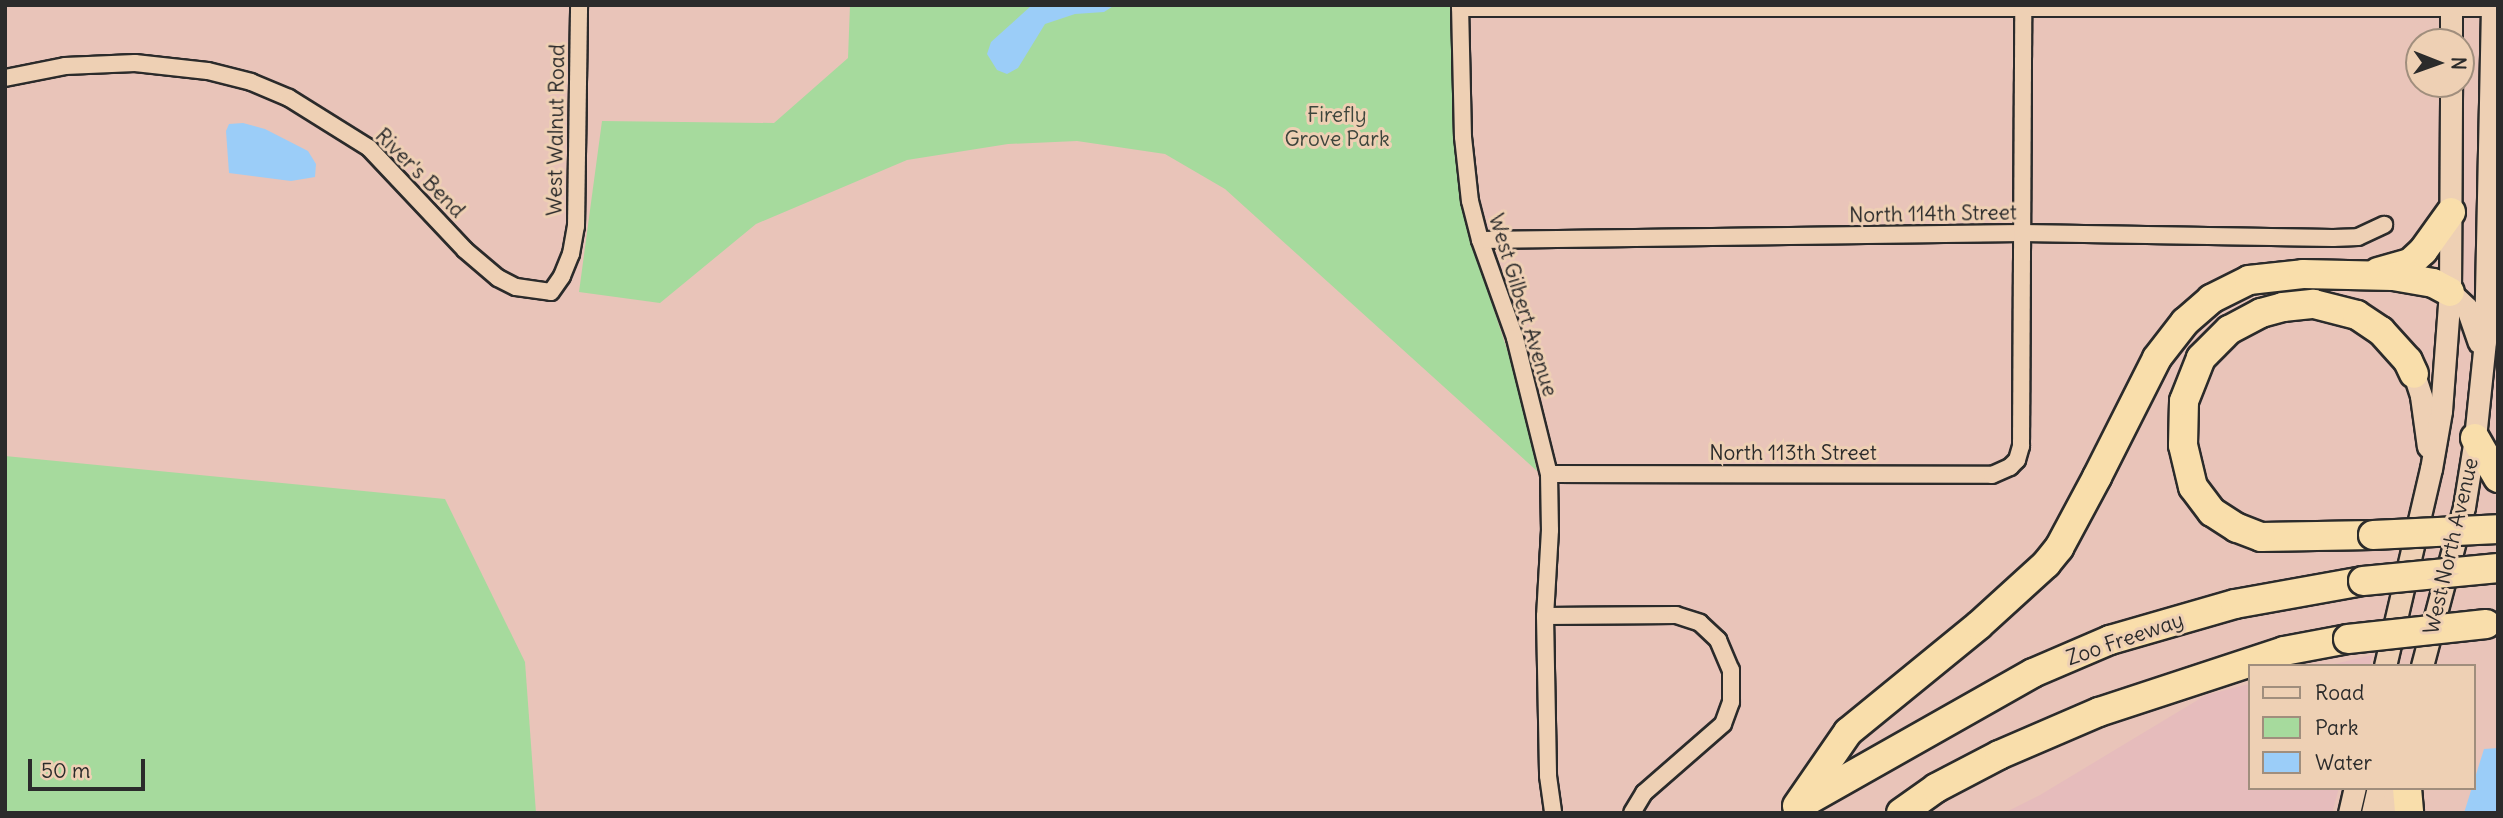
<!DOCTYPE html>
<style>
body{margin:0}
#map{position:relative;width:2503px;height:818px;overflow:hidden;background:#e9c4b9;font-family:Delius,sans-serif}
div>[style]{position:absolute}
.built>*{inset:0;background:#e6bcbc}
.green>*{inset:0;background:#a6da9d}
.water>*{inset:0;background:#9bcdf8}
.roads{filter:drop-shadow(2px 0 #2b2b2b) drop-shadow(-2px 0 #2b2b2b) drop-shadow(0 2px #2b2b2b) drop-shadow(0 -2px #2b2b2b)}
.street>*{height:16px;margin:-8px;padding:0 8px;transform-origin:8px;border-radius:8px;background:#eed0b4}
.secondary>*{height:21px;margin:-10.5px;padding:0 10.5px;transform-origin:10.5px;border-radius:10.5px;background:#eed0b4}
.highway>*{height:28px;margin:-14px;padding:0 14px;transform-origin:14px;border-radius:14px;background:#f9deab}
.bridges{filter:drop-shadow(2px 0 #2b2b2b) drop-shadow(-2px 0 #2b2b2b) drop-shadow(0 2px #2b2b2b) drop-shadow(0 -2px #2b2b2b)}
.highway-bridge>*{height:28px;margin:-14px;padding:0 14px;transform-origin:14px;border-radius:14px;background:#f9deab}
span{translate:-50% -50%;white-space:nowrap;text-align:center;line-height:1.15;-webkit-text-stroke:6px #eed0b4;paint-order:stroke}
.park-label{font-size:21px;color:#3d453c}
.street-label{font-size:21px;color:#2b2b2b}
.frame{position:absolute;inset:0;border:7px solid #2b2b2b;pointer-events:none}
.legend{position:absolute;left:2248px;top:664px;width:228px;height:126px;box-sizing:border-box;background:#eed0b4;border:2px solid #a08e7d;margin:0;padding:9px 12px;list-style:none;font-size:21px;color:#2b2b2b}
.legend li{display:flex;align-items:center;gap:14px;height:35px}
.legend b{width:35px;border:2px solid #a08e7d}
.north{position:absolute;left:2405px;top:28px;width:70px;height:70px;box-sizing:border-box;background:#eed0b4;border:2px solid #a08e7d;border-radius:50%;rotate:91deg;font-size:19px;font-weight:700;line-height:28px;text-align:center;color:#2b2b2b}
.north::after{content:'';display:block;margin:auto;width:24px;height:32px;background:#2b2b2b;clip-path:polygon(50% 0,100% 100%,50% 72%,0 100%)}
.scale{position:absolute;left:28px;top:759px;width:117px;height:32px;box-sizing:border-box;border:4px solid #2b2b2b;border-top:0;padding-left:9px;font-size:21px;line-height:24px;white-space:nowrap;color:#2b2b2b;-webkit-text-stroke:5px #eed0b4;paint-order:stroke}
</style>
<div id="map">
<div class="built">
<div style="clip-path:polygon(2372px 655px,2370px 666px,2326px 666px)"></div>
<div style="clip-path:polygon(2249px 684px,2249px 788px,2339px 788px,2332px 813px,2004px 813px,2040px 795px,2206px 695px)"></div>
</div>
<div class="green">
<div style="clip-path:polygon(850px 5px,1456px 5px,1468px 231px,1521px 392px,1537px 471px,1225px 189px,1165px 154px,1077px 141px,1008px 144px,907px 160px,756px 224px,660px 303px,579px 292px,602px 121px,774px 123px,848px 58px)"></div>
<div style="clip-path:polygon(5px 456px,445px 499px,525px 662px,536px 813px,5px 813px)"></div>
</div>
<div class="water">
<div style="clip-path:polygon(1032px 5px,1115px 5px,1104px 12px,1075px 14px,1045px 24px,1018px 68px,1007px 74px,997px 70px,987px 54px,991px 42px)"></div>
<div style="clip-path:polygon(243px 123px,265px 129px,308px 151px,316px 164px,315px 177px,291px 181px,229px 173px,226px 131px,229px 124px)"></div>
<div style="clip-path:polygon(2498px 748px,2498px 813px,2464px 813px,2484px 749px)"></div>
</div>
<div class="roads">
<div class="street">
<div style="left:1460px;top:5px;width:132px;rotate:88.7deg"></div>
<div style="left:1463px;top:137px;width:64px;rotate:83.8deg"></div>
<div style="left:1470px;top:201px;width:40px;rotate:75.6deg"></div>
<div style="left:1480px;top:240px;width:104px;rotate:70.3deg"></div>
<div style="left:1515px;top:338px;width:140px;rotate:76deg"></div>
<div style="left:1549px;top:474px;width:56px;rotate:89deg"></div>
<div style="left:1550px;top:530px;width:86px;rotate:93.3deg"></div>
<div style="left:1545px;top:616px;width:160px;rotate:88.9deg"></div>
<div style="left:1548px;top:776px;width:37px;rotate:82deg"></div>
<div style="left:1460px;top:8px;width:1038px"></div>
<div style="left:5px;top:78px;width:61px;rotate:-11.3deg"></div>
<div style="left:65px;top:66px;width:70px;rotate:-2.5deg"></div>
<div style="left:135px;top:63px;width:73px;rotate:6.3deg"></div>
<div style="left:208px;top:71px;width:44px;rotate:14.3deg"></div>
<div style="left:251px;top:82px;width:41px;rotate:22.8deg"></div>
<div style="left:289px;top:98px;width:94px;rotate:32deg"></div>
<div style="left:369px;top:148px;width:140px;rotate:46.7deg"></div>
<div style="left:465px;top:250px;width:43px;rotate:40.3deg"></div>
<div style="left:498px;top:278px;width:20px;rotate:27deg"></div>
<div style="left:516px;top:287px;width:35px;rotate:8deg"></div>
<div style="left:551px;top:292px;width:19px;rotate:-55deg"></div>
<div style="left:562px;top:276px;width:24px;rotate:-68deg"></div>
<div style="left:571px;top:254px;width:28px;rotate:-80deg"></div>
<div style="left:576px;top:226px;width:221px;rotate:-89.2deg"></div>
<div style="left:1480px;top:240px;width:542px;rotate:-0.74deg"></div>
<div style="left:2022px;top:233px;width:311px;rotate:0.9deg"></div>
<div style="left:2333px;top:238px;width:25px;rotate:-2deg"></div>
<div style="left:2358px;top:237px;width:29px;rotate:-25deg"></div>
<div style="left:1549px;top:474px;width:443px;rotate:0.1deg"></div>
<div style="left:1992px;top:475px;width:20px;rotate:-24deg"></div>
<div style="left:2010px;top:467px;width:10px;rotate:-45deg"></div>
<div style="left:2017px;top:460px;width:15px;rotate:-74deg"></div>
<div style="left:2021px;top:446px;width:441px;rotate:-89.7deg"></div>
<div style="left:1545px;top:616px;width:131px;rotate:-0.4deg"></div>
<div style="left:1676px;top:615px;width:25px;rotate:18deg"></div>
<div style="left:1700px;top:623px;width:25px;rotate:43deg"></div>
<div style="left:1718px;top:640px;width:33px;rotate:67deg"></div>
<div style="left:1731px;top:670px;width:32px;rotate:90deg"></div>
<div style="left:1731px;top:702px;width:23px;rotate:110deg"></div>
<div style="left:1723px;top:724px;width:105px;rotate:138.9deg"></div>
<div style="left:1644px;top:793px;width:23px;rotate:121deg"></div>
</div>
<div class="secondary">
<div style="left:2451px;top:42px;width:37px;rotate:-90deg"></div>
<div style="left:2450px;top:292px;width:23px;rotate:43deg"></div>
<div style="left:2467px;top:308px;width:36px;rotate:71deg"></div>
<div style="left:2414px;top:374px;width:23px;rotate:72deg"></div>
<div style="left:2421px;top:396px;width:51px;rotate:82.2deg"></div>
<div style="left:2385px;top:666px;width:202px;rotate:-76.9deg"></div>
<div style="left:2431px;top:469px;width:59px;rotate:-80.2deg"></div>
<div style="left:2441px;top:411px;width:119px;rotate:-85.7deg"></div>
<div style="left:2450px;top:292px;width:208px;rotate:-89.7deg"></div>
<div style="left:2422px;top:666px;width:164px;rotate:-75.2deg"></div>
<div style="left:2464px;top:507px;width:70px;rotate:-80.9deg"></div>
<div style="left:2475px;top:438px;width:98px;rotate:-84.1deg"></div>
<div style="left:2485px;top:341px;width:336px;rotate:-88.8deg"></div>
<div style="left:2349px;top:813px;width:26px;rotate:-77deg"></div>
<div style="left:2372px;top:813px;width:26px;rotate:-77deg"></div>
<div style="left:2391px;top:813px;width:26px;rotate:-77deg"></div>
</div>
<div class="highway">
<div style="left:2378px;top:272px;width:33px;rotate:-16deg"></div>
<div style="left:2410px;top:263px;width:18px;rotate:-43deg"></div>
<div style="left:2423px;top:251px;width:48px;rotate:-54.3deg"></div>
<div style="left:2475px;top:438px;width:46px;rotate:60.1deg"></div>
<div style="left:2373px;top:535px;width:112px;rotate:179deg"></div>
<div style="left:2261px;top:537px;width:26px;rotate:-159deg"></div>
<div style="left:2237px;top:528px;width:30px;rotate:-147deg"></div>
<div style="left:2212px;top:512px;width:31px;rotate:-127deg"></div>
<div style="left:2193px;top:487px;width:43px;rotate:-103.4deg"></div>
<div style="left:2183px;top:445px;width:44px;rotate:-88.7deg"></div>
<div style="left:2184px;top:401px;width:46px;rotate:-68.4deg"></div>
<div style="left:2201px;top:358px;width:40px;rotate:-45deg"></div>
<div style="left:2229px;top:330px;width:36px;rotate:-28deg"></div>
<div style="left:2261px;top:313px;width:23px;rotate:-15deg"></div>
<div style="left:2283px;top:307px;width:31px;rotate:-6deg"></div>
<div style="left:2314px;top:304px;width:44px;rotate:14.3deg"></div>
<div style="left:2357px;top:315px;width:29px;rotate:34deg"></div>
<div style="left:2381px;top:331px;width:40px;rotate:48deg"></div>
<div style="left:2408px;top:361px;width:14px;rotate:65deg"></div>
<div style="left:2407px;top:788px;width:25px;rotate:85deg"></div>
<div style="left:1805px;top:802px;width:262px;rotate:-29.5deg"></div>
<div style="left:2033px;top:673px;width:84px;rotate:-23.2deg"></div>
<div style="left:2110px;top:640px;width:130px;rotate:-16.1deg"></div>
<div style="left:2235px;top:604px;width:130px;rotate:-10.2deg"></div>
<div style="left:1797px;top:806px;width:90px;rotate:-55.4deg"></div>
<div style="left:1848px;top:732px;width:169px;rotate:-39.2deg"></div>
<div style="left:1979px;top:625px;width:91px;rotate:-42.3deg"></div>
<div style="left:2046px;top:564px;width:21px;rotate:-51deg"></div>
<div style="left:2059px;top:548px;width:81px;rotate:-61.8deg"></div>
<div style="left:2097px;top:477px;width:133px;rotate:-63.2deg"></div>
<div style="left:2157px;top:358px;width:46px;rotate:-52.1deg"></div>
<div style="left:2185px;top:322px;width:35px;rotate:-41deg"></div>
<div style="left:2211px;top:299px;width:42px;rotate:-26.6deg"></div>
<div style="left:2249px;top:280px;width:54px;rotate:-6.3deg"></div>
<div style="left:2303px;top:274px;width:90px;rotate:1.3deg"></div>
<div style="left:2393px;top:276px;width:41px;rotate:9.9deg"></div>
<div style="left:2433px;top:283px;width:19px;rotate:28deg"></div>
<div style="left:1901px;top:813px;width:43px;rotate:-35.5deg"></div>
<div style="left:1936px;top:788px;width:71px;rotate:-27.6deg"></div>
<div style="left:1999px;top:755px;width:109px;rotate:-23.3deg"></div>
<div style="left:2099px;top:712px;width:195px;rotate:-18.2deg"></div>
<div style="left:2284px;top:651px;width:65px;rotate:-10.6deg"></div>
</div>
</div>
<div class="bridges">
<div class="highway-bridge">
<div style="left:2373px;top:535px;width:125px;rotate:-2.7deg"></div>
<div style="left:2363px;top:581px;width:136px;rotate:-5.5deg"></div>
<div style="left:2348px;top:639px;width:139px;rotate:-6.2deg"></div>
</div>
</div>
<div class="park-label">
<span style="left:1337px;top:127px">Firefly<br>Grove Park</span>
</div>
<div class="street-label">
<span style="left:556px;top:130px;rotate:-89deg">West Walnut Road</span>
<span style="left:420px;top:173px;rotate:45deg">River's Bend</span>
<span style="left:1933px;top:214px;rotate:-1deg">North 114th Street</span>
<span style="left:1523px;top:305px;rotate:73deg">West Gilbert Avenue</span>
<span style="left:1793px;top:453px">North 113th Street</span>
<span style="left:2451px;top:546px;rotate:-77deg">West North Avenue</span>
<span style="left:2125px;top:639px;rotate:-19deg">Zoo Freeway</span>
</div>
<div class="frame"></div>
<ul class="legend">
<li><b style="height:9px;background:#eed0b4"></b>Road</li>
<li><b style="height:19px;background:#a6da9d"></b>Park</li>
<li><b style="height:19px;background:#9bcdf8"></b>Water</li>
</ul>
<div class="north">N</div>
<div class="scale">50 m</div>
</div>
